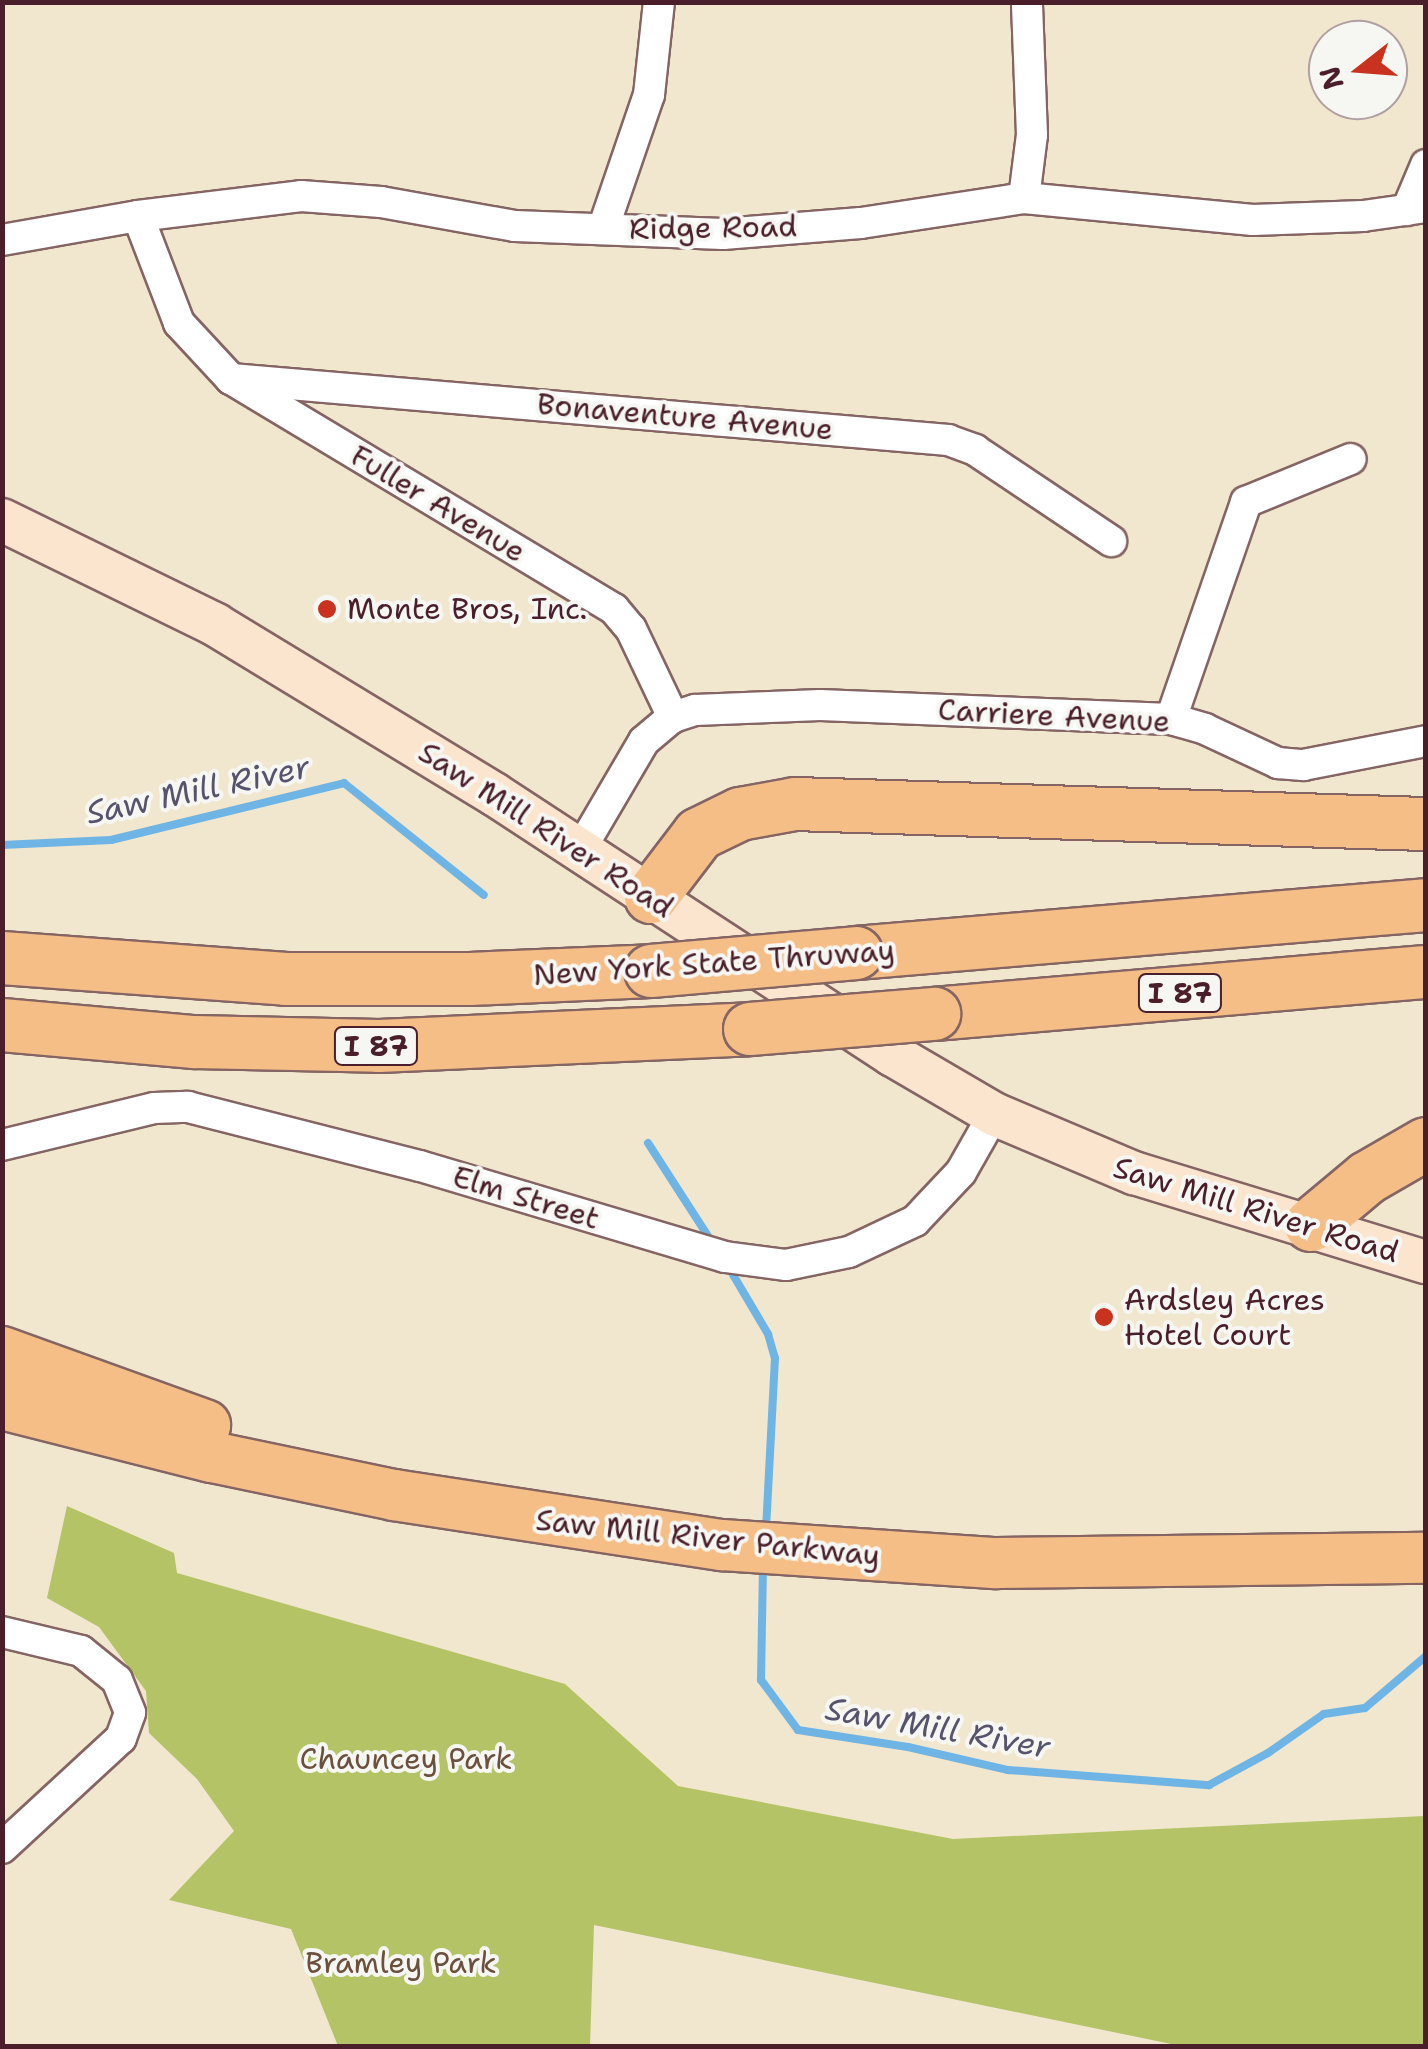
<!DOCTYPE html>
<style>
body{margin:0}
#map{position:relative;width:1428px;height:2049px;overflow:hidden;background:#f1e6ce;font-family:"Shantell Sans",sans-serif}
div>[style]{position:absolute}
.green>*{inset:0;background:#b3c366}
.stream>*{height:8px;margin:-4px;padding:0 4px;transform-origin:4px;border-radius:4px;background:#6eb4e5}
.roads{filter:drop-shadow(2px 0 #846564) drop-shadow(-2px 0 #846564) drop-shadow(0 2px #846564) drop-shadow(0 -2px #846564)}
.minor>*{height:30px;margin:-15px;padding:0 15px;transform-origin:15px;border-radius:15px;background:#fff}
.secondary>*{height:42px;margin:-21px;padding:0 21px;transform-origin:21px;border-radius:21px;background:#fbe5cf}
.trunk>*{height:50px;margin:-25px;padding:0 25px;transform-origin:25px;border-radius:25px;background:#f6be87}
.motorway>*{height:52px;margin:-26px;padding:0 26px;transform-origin:26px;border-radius:26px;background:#f6be87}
.bridges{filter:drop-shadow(2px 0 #846564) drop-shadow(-2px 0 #846564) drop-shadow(0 2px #846564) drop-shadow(0 -2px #846564)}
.motorway-bridge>*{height:52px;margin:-26px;padding:0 26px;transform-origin:26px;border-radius:26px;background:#f6be87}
.dots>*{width:28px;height:28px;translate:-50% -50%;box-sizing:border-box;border:5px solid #f6f6f2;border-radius:50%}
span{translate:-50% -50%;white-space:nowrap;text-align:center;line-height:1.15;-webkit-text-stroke:8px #f6f6f2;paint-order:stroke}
.shield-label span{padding:2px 8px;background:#f6f6f2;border:2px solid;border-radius:8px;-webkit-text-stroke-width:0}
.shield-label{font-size:28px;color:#4a1f2b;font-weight:700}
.street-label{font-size:30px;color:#4a1f2b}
.poi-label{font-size:30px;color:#4a1f2b}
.left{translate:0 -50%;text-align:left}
.park-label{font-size:30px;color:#6a503d}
.water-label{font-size:32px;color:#57536c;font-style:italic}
.frame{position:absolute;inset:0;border:5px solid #4a1f2b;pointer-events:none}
.north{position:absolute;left:1308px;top:20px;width:100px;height:100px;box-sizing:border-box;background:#f6f6f2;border:2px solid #b1a0a2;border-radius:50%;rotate:253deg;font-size:28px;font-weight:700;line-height:40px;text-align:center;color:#4a1f2b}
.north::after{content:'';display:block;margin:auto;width:35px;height:45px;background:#c8321e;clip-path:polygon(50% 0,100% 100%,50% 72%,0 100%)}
</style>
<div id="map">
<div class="green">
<div style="clip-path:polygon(67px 1506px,174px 1553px,177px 1573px,565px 1684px,678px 1786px,953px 1839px,1425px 1816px,1425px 2046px,1181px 2046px,594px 1925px,590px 2046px,338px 2046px,291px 1929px,169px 1900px,234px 1831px,197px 1779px,149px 1733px,146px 1691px,99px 1627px,47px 1598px)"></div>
</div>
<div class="stream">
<div style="left:2px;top:845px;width:109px;rotate:-2.6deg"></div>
<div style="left:111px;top:840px;width:240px;rotate:-13.7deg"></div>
<div style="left:344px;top:783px;width:179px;rotate:38.7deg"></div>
<div style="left:648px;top:1143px;width:120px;rotate:57.2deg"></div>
<div style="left:729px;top:1268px;width:77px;rotate:59.4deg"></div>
<div style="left:768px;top:1334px;width:25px;rotate:74deg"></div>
<div style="left:775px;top:1358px;width:174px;rotate:93deg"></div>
<div style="left:763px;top:1566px;width:114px;rotate:91deg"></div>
<div style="left:761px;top:1680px;width:62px;rotate:53.5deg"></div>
<div style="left:798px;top:1730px;width:111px;rotate:8.8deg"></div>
<div style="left:908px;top:1747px;width:103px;rotate:13deg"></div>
<div style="left:1008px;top:1770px;width:202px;rotate:4.3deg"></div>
<div style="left:1209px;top:1785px;width:67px;rotate:-28.5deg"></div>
<div style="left:1268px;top:1753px;width:68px;rotate:-34.9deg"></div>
<div style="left:1324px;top:1714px;width:41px;rotate:-8.3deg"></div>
<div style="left:1365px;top:1708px;width:80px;rotate:-40.4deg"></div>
</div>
<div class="roads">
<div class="minor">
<div style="left:1024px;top:198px;width:64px;rotate:-82.8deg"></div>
<div style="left:1032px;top:135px;width:133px;rotate:-92.2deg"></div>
<div style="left:1407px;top:210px;width:49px;rotate:-67.1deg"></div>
<div style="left:138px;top:216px;width:115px;rotate:69deg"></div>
<div style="left:179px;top:323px;width:76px;rotate:47.1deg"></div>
<div style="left:231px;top:379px;width:447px;rotate:31deg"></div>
<div style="left:614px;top:609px;width:26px;rotate:50deg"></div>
<div style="left:631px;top:629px;width:98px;rotate:64.5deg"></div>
<div style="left:603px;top:229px;width:142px;rotate:-71.1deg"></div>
<div style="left:649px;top:95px;width:94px;rotate:-83.9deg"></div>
<div style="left:2px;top:240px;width:138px;rotate:-10deg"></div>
<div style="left:138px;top:216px;width:164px;rotate:-7deg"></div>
<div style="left:301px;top:196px;width:80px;rotate:4.3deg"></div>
<div style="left:381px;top:202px;width:136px;rotate:10.2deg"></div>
<div style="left:515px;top:226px;width:208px;rotate:2.2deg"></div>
<div style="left:723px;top:234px;width:138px;rotate:-4.6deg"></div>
<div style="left:861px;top:223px;width:165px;rotate:-8.7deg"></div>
<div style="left:1024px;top:198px;width:230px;rotate:5.5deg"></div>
<div style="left:1253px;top:220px;width:110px;rotate:-2.1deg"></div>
<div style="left:1363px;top:216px;width:64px;rotate:-8.1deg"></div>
<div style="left:231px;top:379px;width:720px;rotate:4.86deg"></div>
<div style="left:948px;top:440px;width:29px;rotate:20deg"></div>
<div style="left:975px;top:450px;width:164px;rotate:33.8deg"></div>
<div style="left:1171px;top:719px;width:230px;rotate:-70.9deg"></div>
<div style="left:1246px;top:502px;width:113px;rotate:-22.3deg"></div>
<div style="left:580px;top:850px;width:126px;rotate:-59.6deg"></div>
<div style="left:644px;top:741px;width:38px;rotate:-40deg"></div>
<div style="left:673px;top:717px;width:23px;rotate:-18deg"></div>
<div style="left:695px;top:710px;width:125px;rotate:-2.3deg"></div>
<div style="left:820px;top:705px;width:351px;rotate:2.3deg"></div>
<div style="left:1171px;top:719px;width:35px;rotate:16deg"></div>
<div style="left:1205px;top:729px;width:81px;rotate:25deg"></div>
<div style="left:1278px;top:763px;width:25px;rotate:5deg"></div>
<div style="left:1303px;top:765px;width:125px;rotate:-11deg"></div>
<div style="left:2px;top:1145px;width:156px;rotate:-13.7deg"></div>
<div style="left:154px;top:1108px;width:34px;rotate:-2deg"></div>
<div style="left:188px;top:1107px;width:239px;rotate:14.3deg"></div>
<div style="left:420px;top:1166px;width:318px;rotate:16.6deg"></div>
<div style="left:725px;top:1257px;width:62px;rotate:7.5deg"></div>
<div style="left:786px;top:1265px;width:64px;rotate:-11.7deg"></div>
<div style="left:849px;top:1252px;width:73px;rotate:-25.2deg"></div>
<div style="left:915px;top:1221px;width:67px;rotate:-46.8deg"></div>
<div style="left:961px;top:1172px;width:67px;rotate:-60.4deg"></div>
<div style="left:2px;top:1632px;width:81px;rotate:13.5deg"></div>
<div style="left:81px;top:1651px;width:46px;rotate:38.9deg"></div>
<div style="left:117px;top:1680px;width:35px;rotate:68deg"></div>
<div style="left:130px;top:1713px;width:27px;rotate:110deg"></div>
<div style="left:121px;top:1738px;width:162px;rotate:137.3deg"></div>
</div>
<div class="secondary">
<div style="left:2px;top:520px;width:238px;rotate:26.1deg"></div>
<div style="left:216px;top:625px;width:325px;rotate:31.3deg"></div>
<div style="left:494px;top:794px;width:477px;rotate:33.2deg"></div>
<div style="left:893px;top:1055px;width:117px;rotate:30.3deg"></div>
<div style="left:994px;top:1114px;width:152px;rotate:22.9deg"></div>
<div style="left:1134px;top:1173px;width:305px;rotate:17deg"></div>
</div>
<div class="trunk">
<div style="left:2px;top:1352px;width:216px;rotate:19.8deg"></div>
<div style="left:2px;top:1404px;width:217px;rotate:14.2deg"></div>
<div style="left:212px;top:1457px;width:186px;rotate:11.8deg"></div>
<div style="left:394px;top:1495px;width:332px;rotate:8.7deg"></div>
<div style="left:722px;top:1545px;width:275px;rotate:3.8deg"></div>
<div style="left:996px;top:1563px;width:430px;rotate:-0.7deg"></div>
</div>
<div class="motorway">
<div style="left:651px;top:897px;width:79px;rotate:-52.7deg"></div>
<div style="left:699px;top:834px;width:46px;rotate:-26deg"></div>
<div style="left:740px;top:814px;width:56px;rotate:-10.3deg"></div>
<div style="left:795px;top:804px;width:631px;rotate:1.82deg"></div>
<div style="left:856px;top:953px;width:572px;rotate:-4.81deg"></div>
<div style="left:2px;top:958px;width:285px;rotate:4.2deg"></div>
<div style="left:286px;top:979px;width:184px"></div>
<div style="left:470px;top:979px;width:181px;rotate:-2.5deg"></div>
<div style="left:934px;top:1014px;width:494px;rotate:-4.9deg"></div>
<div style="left:2px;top:1025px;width:193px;rotate:5.1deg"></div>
<div style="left:194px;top:1042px;width:185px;rotate:1.2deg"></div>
<div style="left:379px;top:1046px;width:371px;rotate:-2.6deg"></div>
<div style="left:1311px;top:1225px;width:73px;rotate:-40deg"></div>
<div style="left:1367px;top:1178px;width:68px;rotate:-30deg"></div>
</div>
</div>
<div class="bridges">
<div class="motorway-bridge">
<div style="left:651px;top:971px;width:206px;rotate:-5deg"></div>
<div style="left:750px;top:1029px;width:185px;rotate:-4.7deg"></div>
</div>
</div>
<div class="dots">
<div style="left:327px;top:609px;background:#c8321e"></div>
<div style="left:1104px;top:1317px;background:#c8321e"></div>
</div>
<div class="shield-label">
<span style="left:1180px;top:993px">I 87</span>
<span style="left:376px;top:1046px">I 87</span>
</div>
<div class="street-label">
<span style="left:713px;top:228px;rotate:-1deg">Ridge Road</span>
<span style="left:685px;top:417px;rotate:5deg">Bonaventure Avenue</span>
<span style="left:438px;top:504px;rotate:31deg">Fuller Avenue</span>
<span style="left:1054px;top:716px;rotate:3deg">Carriere Avenue</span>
<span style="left:546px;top:830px;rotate:33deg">Saw Mill River Road</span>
<span style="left:714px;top:963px;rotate:-4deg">New York State Thruway</span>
<span style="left:526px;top:1198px;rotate:17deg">Elm Street</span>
<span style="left:1256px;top:1210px;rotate:17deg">Saw Mill River Road</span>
<span style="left:708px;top:1538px;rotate:6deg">Saw Mill River Parkway</span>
</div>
<div class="poi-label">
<span class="left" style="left:347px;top:609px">Monte Bros, Inc.</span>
<span class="left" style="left:1124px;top:1317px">Ardsley Acres<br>Hotel Court</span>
</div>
<div class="park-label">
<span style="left:406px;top:1759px">Chauncey Park</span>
<span style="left:401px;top:1963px">Bramley Park</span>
</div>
<div class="water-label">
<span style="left:198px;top:790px;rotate:-12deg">Saw Mill River</span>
<span style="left:938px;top:1728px;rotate:10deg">Saw Mill River</span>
</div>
<div class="frame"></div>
<div class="north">N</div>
</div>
